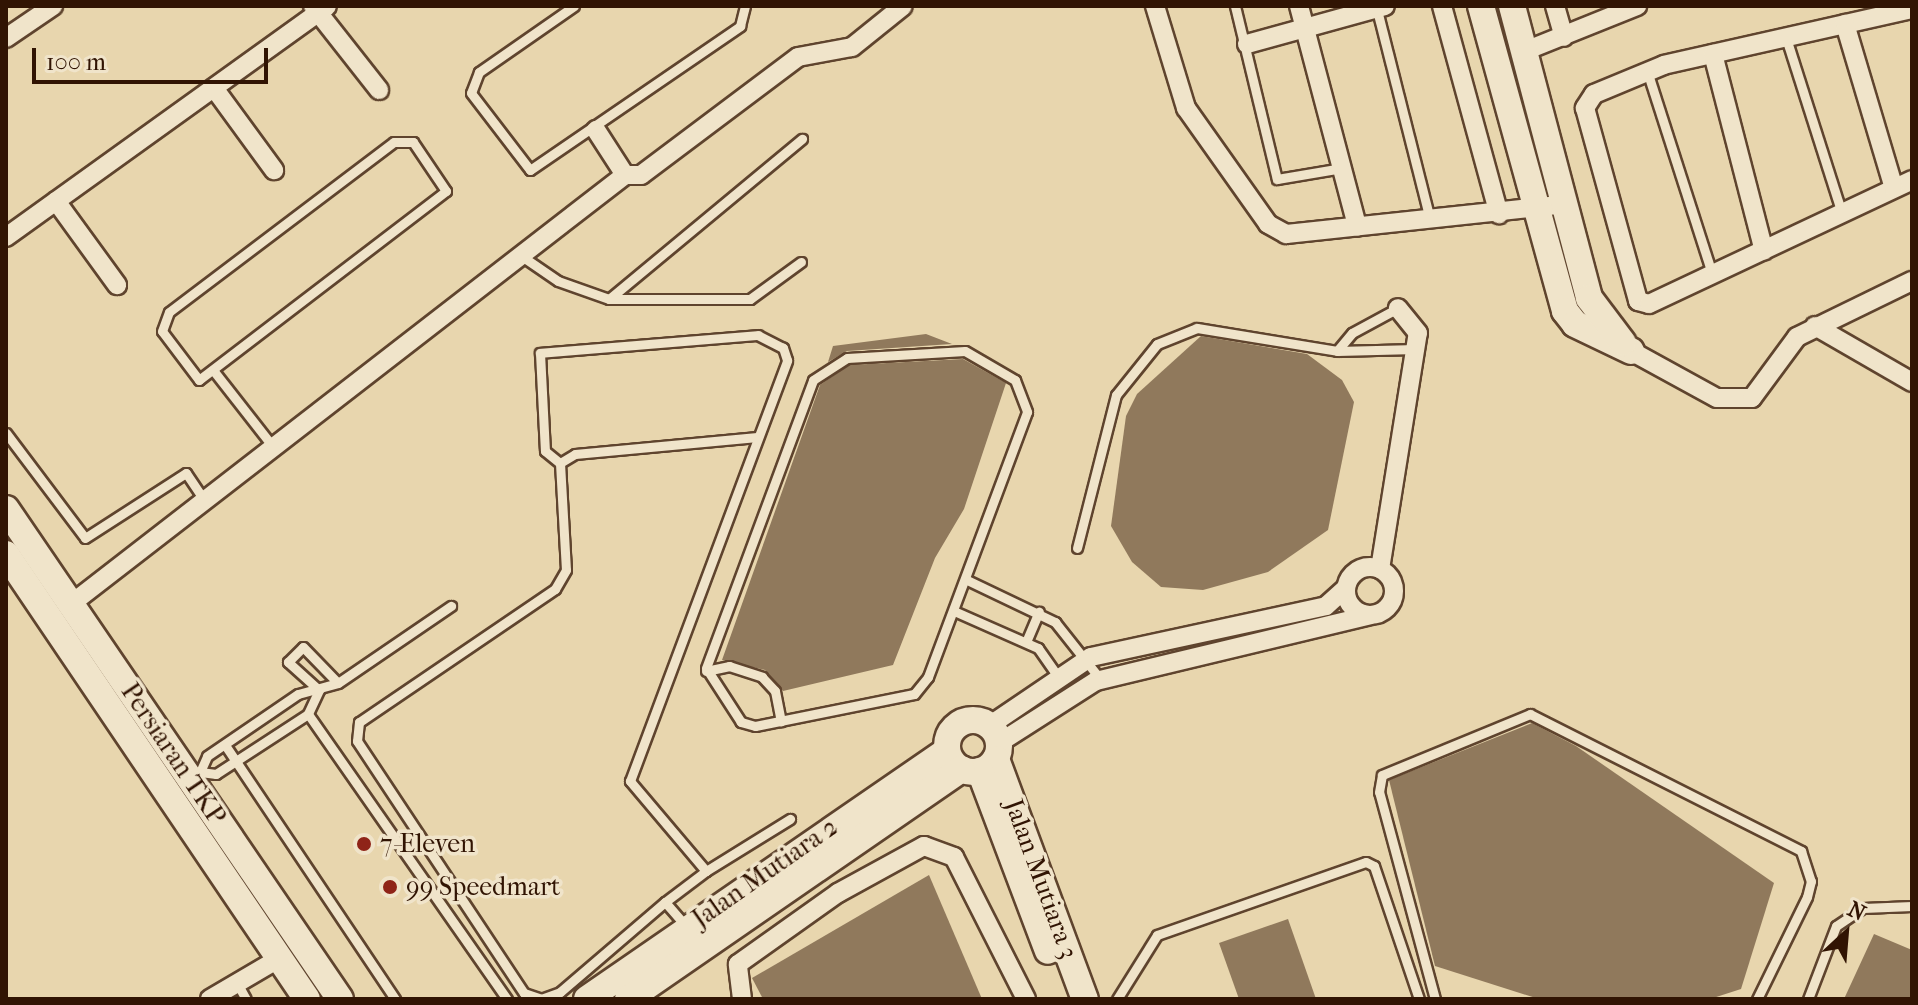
<!DOCTYPE html>
<style>
body{margin:0}
#map{position:relative;width:1918px;height:1005px;overflow:hidden;background:#e8d6ae;font-family:"IM FELL French Canon",serif}
div>[style]{position:absolute}
.building>*{inset:0;background:#90795c}
.roads{filter:drop-shadow(2px 0 #5f442e) drop-shadow(-2px 0 #5f442e) drop-shadow(0 2px #5f442e) drop-shadow(0 -2px #5f442e)}
.lane>*{height:9px;margin:-4.5px;padding:0 4.5px;transform-origin:4.5px;border-radius:4.5px;background:#f0e4ca}
.street>*{height:18px;margin:-9px;padding:0 9px;transform-origin:9px;border-radius:9px;background:#f0e4ca}
.street>.ring{margin:-9px;padding:0;box-sizing:content-box;background:none;border:18px solid #f0e4ca;border-radius:50%}
.secondary>*{height:26px;margin:-13px;padding:0 13px;transform-origin:13px;border-radius:13px;background:#f0e4ca}
.secondary>.ring{margin:-13px;padding:0;box-sizing:content-box;background:none;border:26px solid #f0e4ca;border-radius:50%}
.dots>*{width:22px;height:22px;translate:-50% -50%;box-sizing:border-box;border:4px solid #f0e4ca;border-radius:50%}
span{translate:-50% -50%;white-space:nowrap;text-align:center;line-height:1.15;-webkit-text-stroke:7px #f0e4ca;paint-order:stroke}
.street-label{font-size:26px;color:#311403}
.poi-label{font-size:26px;color:#311403}
.left{translate:0 -50%;text-align:left}
.frame{position:absolute;inset:0;border:8px solid #311403;pointer-events:none}
.north{position:absolute;left:1806px;top:893px;width:80px;height:80px;-webkit-text-stroke:6px #f0e4ca;paint-order:stroke;rotate:26deg;font-size:22px;font-weight:700;line-height:32px;text-align:center;color:#311403}
.north::after{content:'';display:block;margin:auto;width:28px;height:36px;background:#311403;clip-path:polygon(50% 0,100% 100%,50% 72%,0 100%)}
.scale{position:absolute;left:32px;top:48px;width:236px;height:36px;box-sizing:border-box;border:4px solid #311403;border-top:0;padding-left:10px;font-size:24px;line-height:28px;white-space:nowrap;color:#311403;-webkit-text-stroke:6px #f0e4ca;paint-order:stroke}
</style>
<div id="map">
<div class="building">
<div style="clip-path:polygon(926px 334px,952px 344px,847px 351px,828px 362px,833px 346px)"></div>
<div style="clip-path:polygon(1201px 336px,1307px 354px,1342px 380px,1354px 402px,1328px 530px,1268px 572px,1203px 590px,1161px 587px,1132px 562px,1111px 526px,1126px 416px,1137px 394px)"></div>
<div style="clip-path:polygon(963px 359px,1006px 383px,964px 509px,935px 558px,893px 665px,783px 691px,765px 670px,722px 660px,820px 385px,849px 365px)"></div>
<div style="clip-path:polygon(1532px 723px,1576px 746px,1774px 883px,1741px 989px,1710px 999px,1539px 999px,1435px 966px,1389px 780px)"></div>
<div style="clip-path:polygon(929px 875px,982px 999px,763px 999px,752px 978px)"></div>
<div style="clip-path:polygon(1288px 919px,1316px 999px,1239px 999px,1219px 943px)"></div>
<div style="clip-path:polygon(1874px 934px,1912px 950px,1912px 999px,1844px 999px)"></div>
</div>
<div class="roads">
<div class="lane">
<div style="left:574px;top:6px;width:116px;rotate:145.2deg"></div>
<div style="left:479px;top:72px;width:22px;rotate:111deg"></div>
<div style="left:471px;top:93px;width:97px;rotate:52.5deg"></div>
<div style="left:530px;top:170px;width:255px;rotate:-34.4deg"></div>
<div style="left:740px;top:26px;width:21px;rotate:-76deg"></div>
<div style="left:1235px;top:6px;width:178px;rotate:76.4deg"></div>
<div style="left:1277px;top:179px;width:66px;rotate:-9.6deg"></div>
<div style="left:1376px;top:6px;width:221px;rotate:75.8deg"></div>
<div style="left:1786px;top:38px;width:185px;rotate:72.3deg"></div>
<div style="left:1647px;top:71px;width:213px;rotate:72.2deg"></div>
<div style="left:394px;top:142px;width:19px"></div>
<div style="left:413px;top:142px;width:59px;rotate:56deg"></div>
<div style="left:446px;top:191px;width:311px;rotate:142.6deg"></div>
<div style="left:199px;top:380px;width:61px;rotate:-127.1deg"></div>
<div style="left:162px;top:331px;width:20px;rotate:-70deg"></div>
<div style="left:169px;top:312px;width:282px;rotate:-37.1deg"></div>
<div style="left:523px;top:257px;width:42px;rotate:34.4deg"></div>
<div style="left:558px;top:281px;width:54px;rotate:19.4deg"></div>
<div style="left:609px;top:299px;width:251px;rotate:-39.7deg"></div>
<div style="left:609px;top:299px;width:141px"></div>
<div style="left:750px;top:299px;width:63px;rotate:-36deg"></div>
<div style="left:1398px;top:308px;width:52px;rotate:151.5deg"></div>
<div style="left:1352px;top:333px;width:23px;rotate:130deg"></div>
<div style="left:1337px;top:351px;width:79px;rotate:-1.5deg"></div>
<div style="left:965px;top:351px;width:58px;rotate:30.1deg"></div>
<div style="left:1015px;top:380px;width:34px;rotate:69deg"></div>
<div style="left:1027px;top:412px;width:283px;rotate:110.5deg"></div>
<div style="left:928px;top:677px;width:22px;rotate:129deg"></div>
<div style="left:914px;top:694px;width:162px;rotate:168.6deg"></div>
<div style="left:755px;top:726px;width:15px;rotate:-164deg"></div>
<div style="left:741px;top:722px;width:64px;rotate:-122.9deg"></div>
<div style="left:706px;top:668px;width:307px;rotate:-69.6deg"></div>
<div style="left:813px;top:380px;width:40px;rotate:-32.9deg"></div>
<div style="left:847px;top:358px;width:118px;rotate:-3.4deg"></div>
<div style="left:213px;top:370px;width:99px;rotate:52deg"></div>
<div style="left:6px;top:433px;width:131px;rotate:53deg"></div>
<div style="left:85px;top:538px;width:120px;rotate:-32.8deg"></div>
<div style="left:186px;top:473px;width:34px;rotate:56deg"></div>
<div style="left:560px;top:463px;width:17px;rotate:-31deg"></div>
<div style="left:575px;top:454px;width:183px;rotate:-5.3deg"></div>
<div style="left:1077px;top:548px;width:158px;rotate:-75.7deg"></div>
<div style="left:1116px;top:395px;width:65px;rotate:-51.2deg"></div>
<div style="left:1157px;top:344px;width:43px;rotate:-21.8deg"></div>
<div style="left:1197px;top:328px;width:142px;rotate:9.3deg"></div>
<div style="left:967px;top:580px;width:98px;rotate:25.5deg"></div>
<div style="left:1055px;top:622px;width:74px;rotate:51.6deg"></div>
<div style="left:954px;top:611px;width:92px;rotate:23.8deg"></div>
<div style="left:1038px;top:648px;width:35px;rotate:55deg"></div>
<div style="left:1026px;top:642px;width:33px;rotate:-67deg"></div>
<div style="left:706px;top:671px;width:24px;rotate:-12deg"></div>
<div style="left:729px;top:666px;width:35px;rotate:18deg"></div>
<div style="left:762px;top:677px;width:19px;rotate:47deg"></div>
<div style="left:775px;top:691px;width:31px;rotate:79deg"></div>
<div style="left:319px;top:690px;width:26px;rotate:115deg"></div>
<div style="left:308px;top:714px;width:110px;rotate:146.9deg"></div>
<div style="left:216px;top:774px;width:16px;rotate:-173deg"></div>
<div style="left:200px;top:772px;width:17px;rotate:-66deg"></div>
<div style="left:207px;top:756px;width:110px;rotate:-34.3deg"></div>
<div style="left:298px;top:694px;width:41px;rotate:-15.4deg"></div>
<div style="left:338px;top:683px;width:137px;rotate:-34.3deg"></div>
<div style="left:319px;top:690px;width:42px;rotate:-137.9deg"></div>
<div style="left:288px;top:662px;width:21px;rotate:-45deg"></div>
<div style="left:303px;top:647px;width:50px;rotate:45.8deg"></div>
<div style="left:308px;top:714px;width:348px;rotate:55.1deg"></div>
<div style="left:225px;top:745px;width:306px;rotate:56.2deg"></div>
<div style="left:706px;top:871px;width:99px;rotate:-31.8deg"></div>
<div style="left:665px;top:902px;width:51px;rotate:-37.1deg"></div>
<div style="left:706px;top:871px;width:118px;rotate:-130.2deg"></div>
<div style="left:630px;top:781px;width:449px;rotate:-69.5deg"></div>
<div style="left:787px;top:360px;width:13px;rotate:-108deg"></div>
<div style="left:783px;top:348px;width:28px;rotate:-153deg"></div>
<div style="left:758px;top:335px;width:219px;rotate:175.3deg"></div>
<div style="left:540px;top:353px;width:98px;rotate:87.1deg"></div>
<div style="left:545px;top:451px;width:19px;rotate:39deg"></div>
<div style="left:560px;top:463px;width:107px;rotate:86.8deg"></div>
<div style="left:566px;top:570px;width:22px;rotate:120deg"></div>
<div style="left:555px;top:589px;width:237px;rotate:145.8deg"></div>
<div style="left:359px;top:722px;width:19px;rotate:96deg"></div>
<div style="left:357px;top:741px;width:302px;rotate:56.5deg"></div>
<div style="left:524px;top:993px;width:18px;rotate:19deg"></div>
<div style="left:541px;top:999px;width:20px;rotate:-20deg"></div>
<div style="left:560px;top:992px;width:138px;rotate:-40.6deg"></div>
<div style="left:665px;top:902px;width:35px;rotate:49deg"></div>
<div style="left:237px;top:983px;width:18px;rotate:61deg"></div>
<div style="left:1117px;top:999px;width:75px;rotate:-58deg"></div>
<div style="left:1157px;top:935px;width:221px;rotate:-19.3deg"></div>
<div style="left:1366px;top:862px;width:9px;rotate:27deg"></div>
<div style="left:1374px;top:866px;width:140px;rotate:71.3deg"></div>
<div style="left:1435px;top:999px;width:214px;rotate:-105.1deg"></div>
<div style="left:1379px;top:792px;width:17px;rotate:-80deg"></div>
<div style="left:1382px;top:775px;width:160px;rotate:-22.4deg"></div>
<div style="left:1530px;top:714px;width:304px;rotate:26.8deg"></div>
<div style="left:1801px;top:851px;width:32px;rotate:72deg"></div>
<div style="left:1811px;top:881px;width:16px;rotate:104deg"></div>
<div style="left:1807px;top:897px;width:114px;rotate:116.1deg"></div>
<div style="left:1808px;top:999px;width:78px;rotate:-69deg"></div>
<div style="left:1836px;top:926px;width:32px;rotate:-34deg"></div>
<div style="left:1863px;top:908px;width:49px;rotate:-2.3deg"></div>
</div>
<div class="street">
<div style="left:313px;top:6px;width:107px;rotate:51.8deg"></div>
<div style="left:1155px;top:6px;width:107px;rotate:73.1deg"></div>
<div style="left:1186px;top:108px;width:142px;rotate:54.7deg"></div>
<div style="left:1268px;top:224px;width:21px;rotate:29deg"></div>
<div style="left:1286px;top:234px;width:282px;rotate:-6.1deg"></div>
<div style="left:1299px;top:6px;width:228px;rotate:75.2deg"></div>
<div style="left:1442px;top:6px;width:216px;rotate:74.7deg"></div>
<div style="left:1555px;top:6px;width:32px;rotate:74deg"></div>
<div style="left:1912px;top:9px;width:254px;rotate:167.3deg"></div>
<div style="left:1664px;top:65px;width:76px;rotate:157.5deg"></div>
<div style="left:1594px;top:94px;width:17px;rotate:123deg"></div>
<div style="left:1585px;top:108px;width:200px;rotate:74.6deg"></div>
<div style="left:1638px;top:301px;width:11px;rotate:15deg"></div>
<div style="left:1649px;top:304px;width:291px;rotate:-25.2deg"></div>
<div style="left:1845px;top:24px;width:171px;rotate:73.4deg"></div>
<div style="left:6px;top:38px;width:57px;rotate:-34.2deg"></div>
<div style="left:1247px;top:44px;width:143px;rotate:-15.4deg"></div>
<div style="left:1525px;top:51px;width:121px;rotate:-21.9deg"></div>
<div style="left:1713px;top:54px;width:203px;rotate:75.5deg"></div>
<div style="left:214px;top:88px;width:102px;rotate:53.8deg"></div>
<div style="left:596px;top:130px;width:54px;rotate:57.2deg"></div>
<div style="left:56px;top:201px;width:104px;rotate:54deg"></div>
<div style="left:6px;top:237px;width:395px;rotate:-35.7deg"></div>
<div style="left:1815px;top:326px;width:112px;rotate:30deg"></div>
<div style="left:1631px;top:351px;width:98px;rotate:28.7deg"></div>
<div style="left:1717px;top:398px;width:35px"></div>
<div style="left:1752px;top:398px;width:76px;rotate:-53.6deg"></div>
<div style="left:1797px;top:337px;width:128px;rotate:-26deg"></div>
<div class="ring" style="left:1346px;top:567px;width:30px;height:30px"></div>
<div style="left:1380px;top:569px;width:239px;rotate:-80.9deg"></div>
<div style="left:1418px;top:333px;width:32px;rotate:-129deg"></div>
<div style="left:71px;top:604px;width:701px;rotate:-37.75deg"></div>
<div style="left:625px;top:175px;width:16px"></div>
<div style="left:641px;top:175px;width:196px;rotate:-36.9deg"></div>
<div style="left:798px;top:57px;width:55px;rotate:-10.5deg"></div>
<div style="left:852px;top:47px;width:65px;rotate:-38.8deg"></div>
<div style="left:989px;top:726px;width:123px;rotate:-34.1deg"></div>
<div style="left:1091px;top:657px;width:240px;rotate:-12.2deg"></div>
<div style="left:1326px;top:606px;width:27px;rotate:-42deg"></div>
<div style="left:999px;top:743px;width:115px;rotate:-32.6deg"></div>
<div style="left:1096px;top:681px;width:282px;rotate:-13.5deg"></div>
<div style="left:210px;top:999px;width:81px;rotate:-30.4deg"></div>
<div style="left:742px;top:999px;width:35px;rotate:-97deg"></div>
<div style="left:738px;top:964px;width:123px;rotate:-35.4deg"></div>
<div style="left:838px;top:893px;width:98px;rotate:-28.7deg"></div>
<div style="left:924px;top:846px;width:32px;rotate:20deg"></div>
<div style="left:954px;top:857px;width:159px;rotate:63.1deg"></div>
</div>
<div class="secondary">
<div style="left:1481px;top:6px;width:316px;rotate:74.6deg"></div>
<div style="left:1565px;top:311px;width:16px;rotate:52deg"></div>
<div style="left:1575px;top:324px;width:62px;rotate:25.7deg"></div>
<div style="left:1512px;top:6px;width:302px;rotate:75.2deg"></div>
<div style="left:1589px;top:298px;width:56px;rotate:52.9deg"></div>
<div style="left:6px;top:509px;width:593px;rotate:55.72deg"></div>
<div style="left:6px;top:554px;width:537px;rotate:55.93deg"></div>
<div class="ring" style="left:947px;top:720px;width:26px;height:26px"></div>
<div style="left:996px;top:759px;width:256px;rotate:69.7deg"></div>
<div style="left:980px;top:771px;width:192px;rotate:69.3deg"></div>
<div style="left:587px;top:999px;width:437px;rotate:-34.6deg"></div>
<div style="left:628px;top:999px;width:405px;rotate:-34.6deg"></div>
</div>
</div>
<div class="dots">
<div style="left:364px;top:844px;background:#8f2418"></div>
<div style="left:390px;top:887px;background:#8f2418"></div>
</div>
<div class="street-label">
<span style="left:173px;top:754px;rotate:56deg">Persiaran TKP</span>
<span style="left:765px;top:873px;rotate:-35deg">Jalan Mutiara 2</span>
<span style="left:1041px;top:879px;rotate:70deg">Jalan Mutiara 3</span>
</div>
<div class="poi-label">
<span class="left" style="left:380px;top:844px">7-Eleven</span>
<span class="left" style="left:406px;top:887px">99 Speedmart</span>
</div>
<div class="frame"></div>
<div class="north">N</div>
<div class="scale">100 m</div>
</div>
